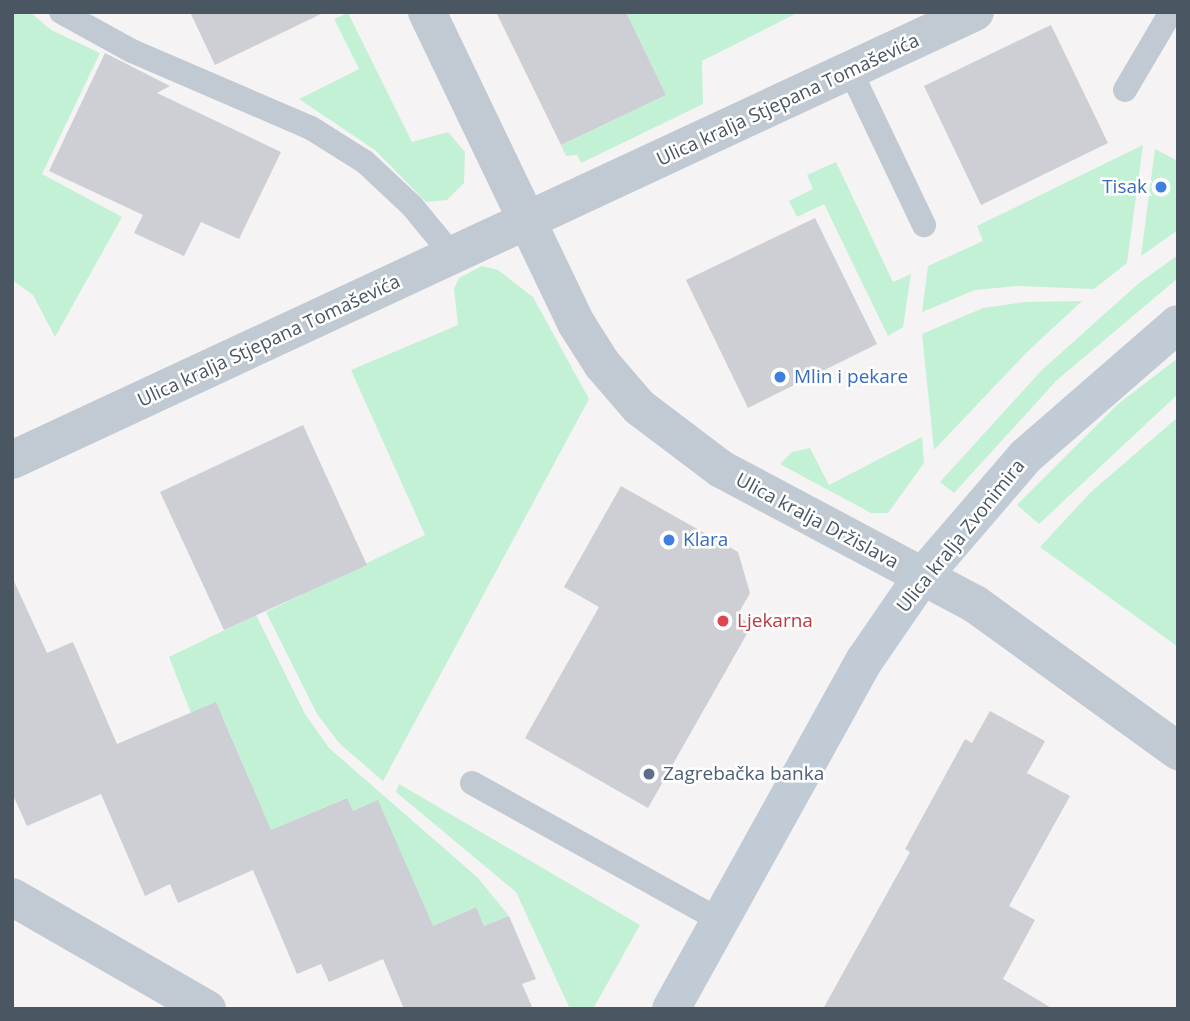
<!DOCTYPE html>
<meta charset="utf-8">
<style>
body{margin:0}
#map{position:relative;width:1190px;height:1021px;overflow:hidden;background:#f5f3f3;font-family:"Open Sans",sans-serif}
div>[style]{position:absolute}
.green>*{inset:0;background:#c3f1d5}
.building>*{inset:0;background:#cdcfd5}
.service>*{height:24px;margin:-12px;padding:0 12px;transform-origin:12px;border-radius:12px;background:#c1cad2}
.minor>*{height:38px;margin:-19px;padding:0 19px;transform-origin:19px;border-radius:19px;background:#c1cad2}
.secondary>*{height:38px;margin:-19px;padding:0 19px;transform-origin:19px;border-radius:19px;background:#c1cbd6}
.dots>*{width:19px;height:19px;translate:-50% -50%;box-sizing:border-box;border:4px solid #fff;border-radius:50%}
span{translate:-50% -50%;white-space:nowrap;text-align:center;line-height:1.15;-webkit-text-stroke:5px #fff;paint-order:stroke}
.street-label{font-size:19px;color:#4a5661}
.shop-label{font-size:19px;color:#366cbe}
.right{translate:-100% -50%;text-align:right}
.left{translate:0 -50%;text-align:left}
.health-label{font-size:19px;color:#be3a42}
.service-label{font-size:19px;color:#4e5e75}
.frame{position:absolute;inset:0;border:14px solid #4a5661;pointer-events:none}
</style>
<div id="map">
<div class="green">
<div style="clip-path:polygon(12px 12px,30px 12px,51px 30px,100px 53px,42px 174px,122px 217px,55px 337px,33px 295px,12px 280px)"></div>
<div style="clip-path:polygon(626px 12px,799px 12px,702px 61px,703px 104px,581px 163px,577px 155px,566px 156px,561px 145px,666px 95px)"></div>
<div style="clip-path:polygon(348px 13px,412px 142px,448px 132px,465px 152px,464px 183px,447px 200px,426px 202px,375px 150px,299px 99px,359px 69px,334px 19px)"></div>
<div style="clip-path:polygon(1143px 145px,1127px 263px,1094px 289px,1017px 286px,975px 290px,922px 312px,928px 266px,983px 241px,977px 226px)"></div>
<div style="clip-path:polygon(1155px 149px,1178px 161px,1178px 230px,1141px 256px)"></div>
<div style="clip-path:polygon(836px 162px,893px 282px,911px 274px,903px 327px,888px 336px,824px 204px,797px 217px,789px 201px,813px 189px,807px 175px)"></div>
<div style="clip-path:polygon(1178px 255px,1178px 278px,1057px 380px,954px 493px,940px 482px,1042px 370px,1139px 283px)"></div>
<div style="clip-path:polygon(482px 266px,498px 270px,533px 297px,589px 399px,383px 781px,340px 744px,317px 714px,266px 612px,425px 535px,351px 370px,458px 325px,454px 289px,459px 278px)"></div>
<div style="clip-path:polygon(1082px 301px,1026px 353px,934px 450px,922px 334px,983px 308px,1024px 302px)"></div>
<div style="clip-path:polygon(1178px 358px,1178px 394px,1039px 524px,1017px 505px,1118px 404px)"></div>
<div style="clip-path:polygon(1178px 417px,1178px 647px,1040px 547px,1091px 492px)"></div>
<div style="clip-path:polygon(922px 437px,924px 463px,888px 513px,871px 513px,780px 464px,792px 452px,810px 448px,829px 485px)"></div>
<div style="clip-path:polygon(256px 615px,305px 714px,329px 748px,477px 877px,509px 916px,484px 926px,475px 907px,425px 930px,378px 801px,353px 811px,346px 798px,258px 836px,249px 779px,224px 720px,191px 713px,169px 657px)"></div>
<div style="clip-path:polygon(399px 784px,640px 925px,593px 1009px,570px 1009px,516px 892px,396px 792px)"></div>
</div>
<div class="building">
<div style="clip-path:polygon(190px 12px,325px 12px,215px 65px)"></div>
<div style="clip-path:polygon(496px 12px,626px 12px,666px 95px,561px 145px)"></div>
<div style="clip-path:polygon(1051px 25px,1108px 143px,981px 205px,924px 86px)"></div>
<div style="clip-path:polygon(105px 53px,170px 86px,157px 93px,281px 152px,239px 239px,201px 222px,184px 256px,134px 233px,143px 215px,49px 171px)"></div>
<div style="clip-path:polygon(815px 218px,877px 344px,748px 408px,686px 280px)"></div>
<div style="clip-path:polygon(303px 425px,367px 565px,224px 630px,160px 492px)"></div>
<div style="clip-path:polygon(621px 486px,738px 552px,750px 593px,737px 616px,752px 625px,648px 808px,525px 738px,599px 607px,564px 587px)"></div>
<div style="clip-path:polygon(12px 577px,47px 653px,73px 642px,117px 744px,216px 702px,271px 830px,347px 798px,353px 811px,378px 800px,433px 926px,476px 907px,484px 926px,509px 916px,536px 979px,522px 984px,533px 1009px,404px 1009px,383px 959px,329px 982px,321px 964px,297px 974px,253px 870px,178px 903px,170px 884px,145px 896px,101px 794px,27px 826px,12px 793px)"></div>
<div style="clip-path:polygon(990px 711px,1045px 741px,1027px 773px,1070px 796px,1009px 906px,1035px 920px,1003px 979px,1053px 1009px,823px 1009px,910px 852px,905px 849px,965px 739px,972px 743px)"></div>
</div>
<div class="service">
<div style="left:61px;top:12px;width:81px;rotate:28.8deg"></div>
<div style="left:132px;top:51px;width:195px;rotate:23.3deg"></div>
<div style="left:311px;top:128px;width:64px;rotate:32.2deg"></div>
<div style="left:365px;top:162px;width:64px;rotate:43.1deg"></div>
<div style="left:412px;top:206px;width:65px;rotate:50.6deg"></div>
<div style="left:850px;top:70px;width:172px;rotate:64.5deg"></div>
<div style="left:1125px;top:90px;width:91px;rotate:-59.5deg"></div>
<div style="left:472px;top:783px;width:282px;rotate:29deg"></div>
</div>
<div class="minor">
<div style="left:427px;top:12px;width:345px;rotate:64.4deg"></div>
<div style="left:576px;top:323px;width:49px;rotate:57.6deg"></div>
<div style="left:602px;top:364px;width:57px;rotate:49.3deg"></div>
<div style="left:639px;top:407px;width:103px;rotate:37.1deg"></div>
<div style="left:721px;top:469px;width:288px;rotate:28deg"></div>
<div style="left:975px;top:604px;width:251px;rotate:35.9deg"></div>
<div style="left:12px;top:460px;width:1062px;rotate:-24.95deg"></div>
<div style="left:12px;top:897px;width:225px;rotate:29.9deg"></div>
</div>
<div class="secondary">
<div style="left:671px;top:1009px;width:398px;rotate:-61deg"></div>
<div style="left:864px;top:661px;width:101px;rotate:-55.5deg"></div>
<div style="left:921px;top:578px;width:161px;rotate:-49.3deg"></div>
<div style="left:1026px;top:456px;width:201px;rotate:-41deg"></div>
</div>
<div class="dots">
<div style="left:1161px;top:187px;background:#3f7fe0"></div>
<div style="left:780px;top:377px;background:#3f7fe0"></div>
<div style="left:669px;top:540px;background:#3f7fe0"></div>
<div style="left:723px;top:621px;background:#e0444e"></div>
<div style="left:649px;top:774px;background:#5c6f8a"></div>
</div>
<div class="street-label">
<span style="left:788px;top:100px;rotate:-25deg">Ulica kralja Stjepana Tomaševića</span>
<span style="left:269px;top:341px;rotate:-25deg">Ulica kralja Stjepana Tomaševića</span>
<span style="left:817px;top:521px;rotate:28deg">Ulica kralja Držislava</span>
<span style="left:961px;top:536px;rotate:-51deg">Ulica kralja Zvonimira</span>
</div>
<div class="shop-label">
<span class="right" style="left:1147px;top:187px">Tisak</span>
<span class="left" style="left:794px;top:377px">Mlin i pekare</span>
<span class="left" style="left:683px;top:540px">Klara</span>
</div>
<div class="health-label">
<span class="left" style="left:737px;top:621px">Ljekarna</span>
</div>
<div class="service-label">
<span class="left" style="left:663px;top:774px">Zagrebačka banka</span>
</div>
<div class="frame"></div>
</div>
